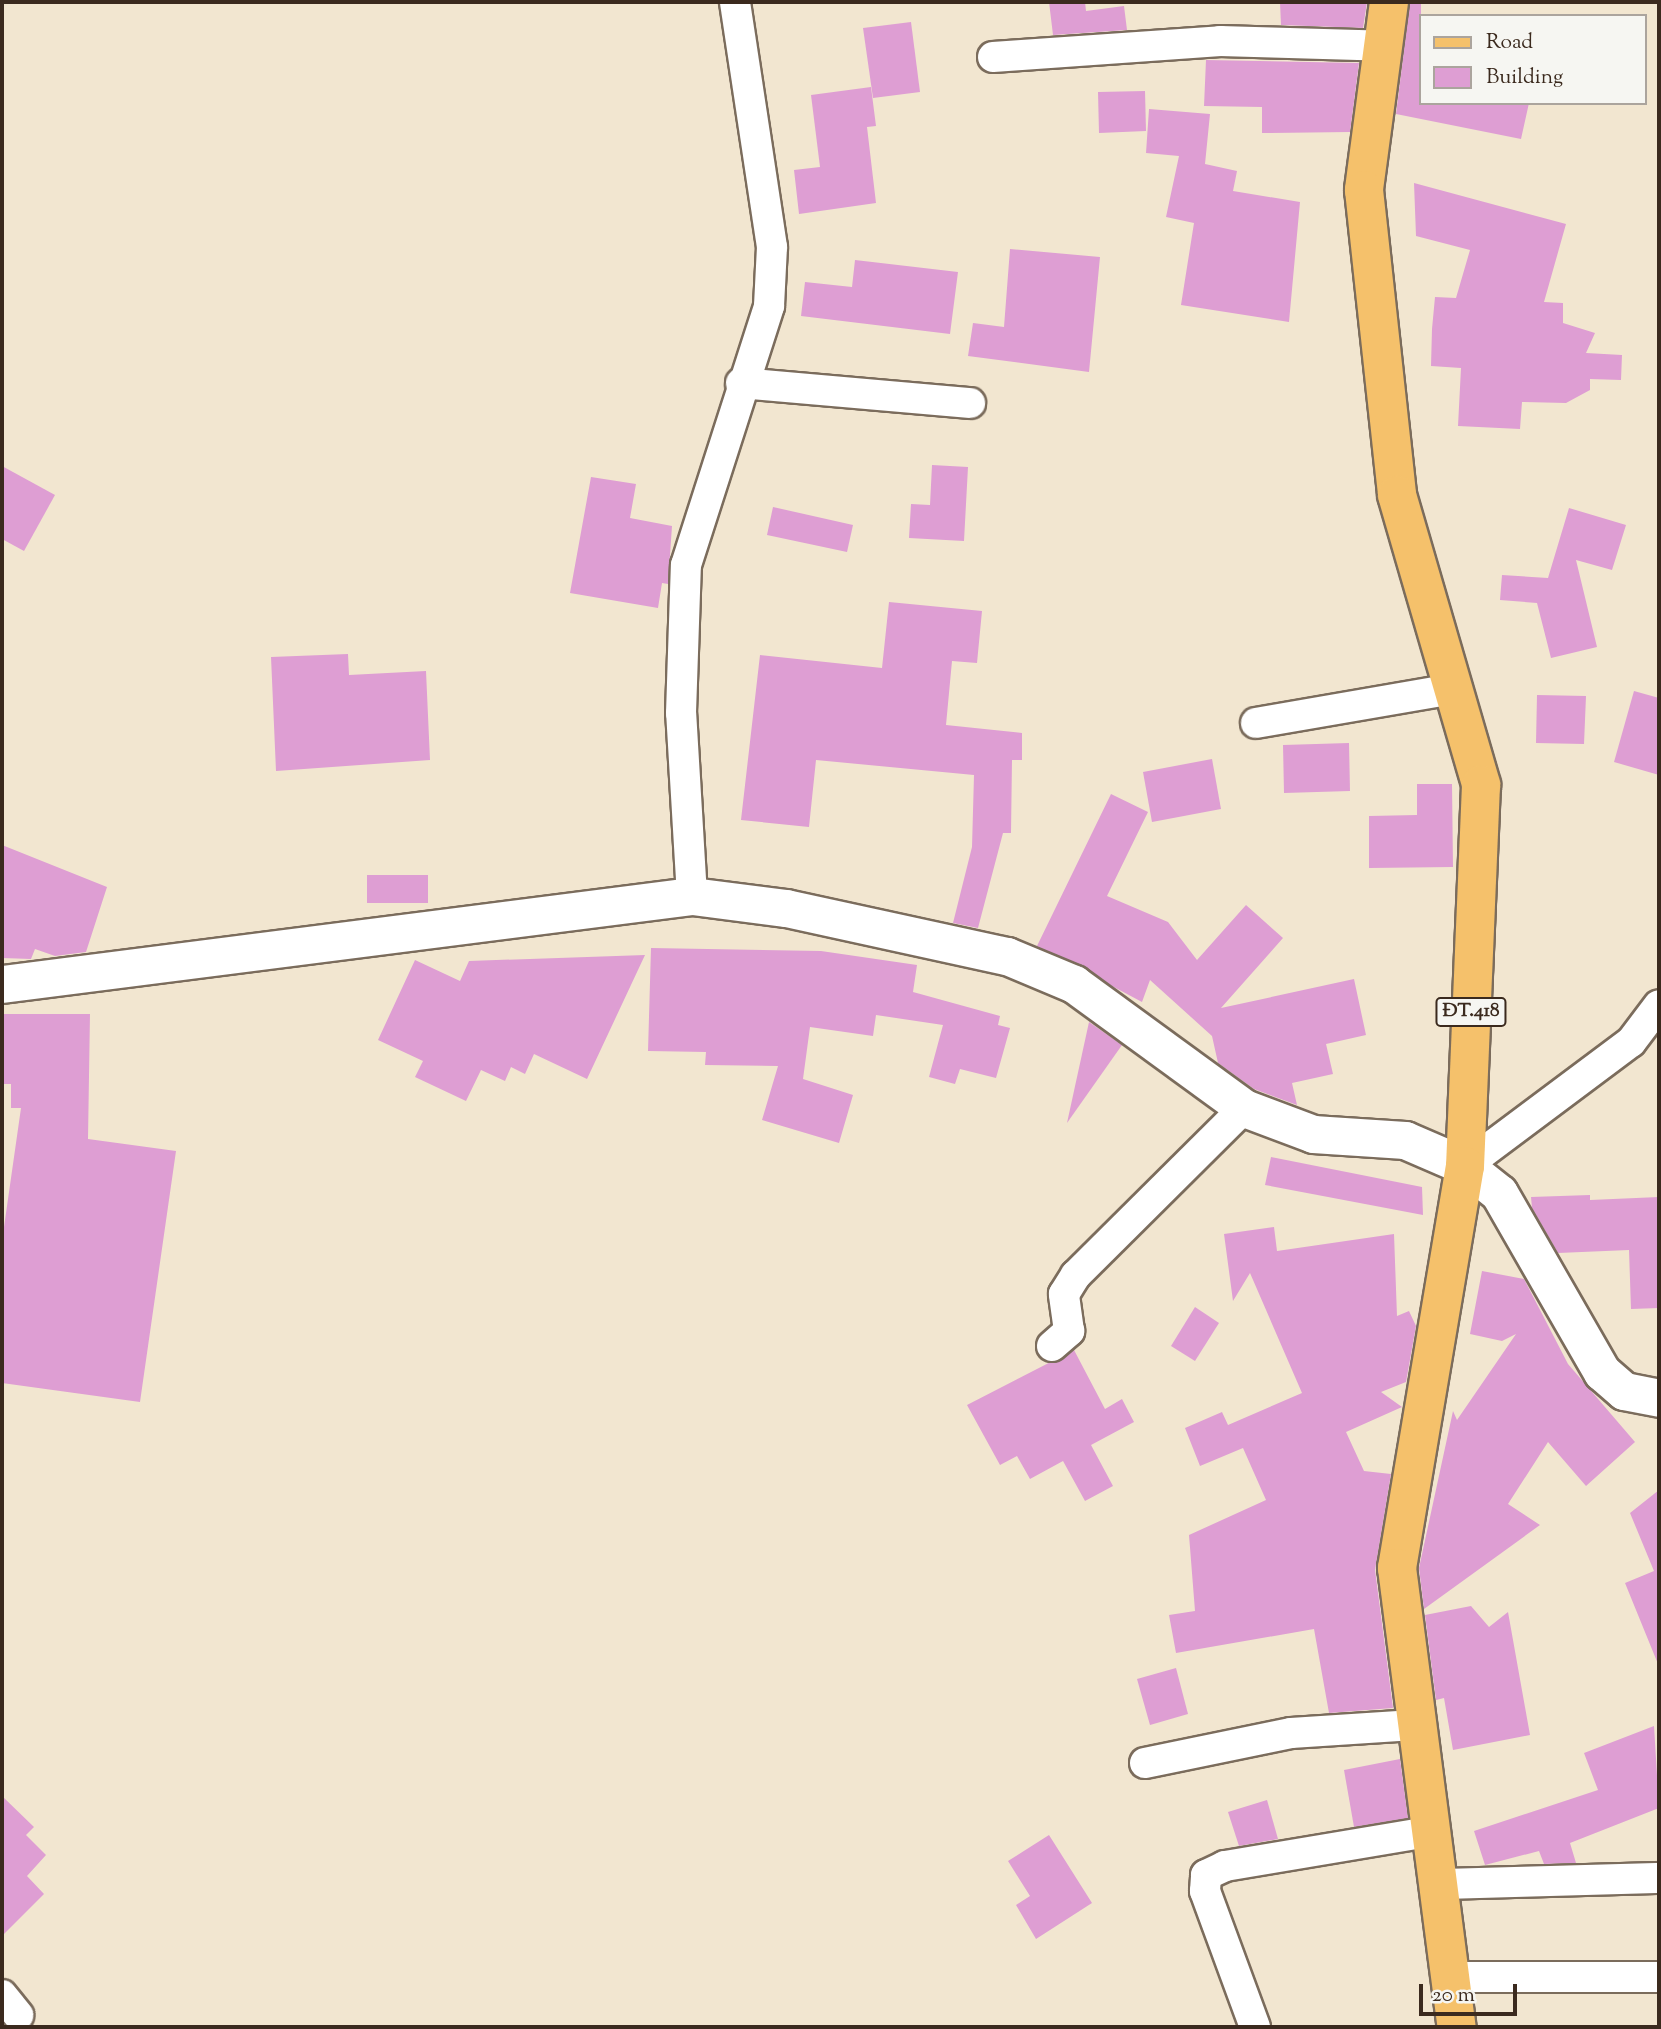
<!DOCTYPE html>
<meta charset="utf-8">
<style>
body{margin:0}
#map{position:relative;width:1661px;height:2029px;overflow:hidden;background:#f2e6d0;font-family:"Sorts Mill Goudy",serif}
div>[style]{position:absolute}
.building>*{inset:0;background:#de9ed3}
.roads{filter:drop-shadow(2px 0 #7b6c5c) drop-shadow(-2px 0 #7b6c5c) drop-shadow(0 2px #7b6c5c) drop-shadow(0 -2px #7b6c5c)}
.minor>*{height:30px;margin:-15px;padding:0 15px;transform-origin:15px;border-radius:15px;background:#fff}
.tertiary>*{height:37px;margin:-18.5px;padding:0 18.5px;transform-origin:18.5px;border-radius:18.5px;background:#fff}
.primary>*{height:38px;margin:-19px;padding:0 19px;transform-origin:19px;border-radius:19px;background:#f5c16b}
span{translate:-50% -50%;white-space:nowrap;text-align:center;line-height:1.15;-webkit-text-stroke:6px #f6f6f2;paint-order:stroke}
.shield-label span{padding:2px 5px;background:#f6f6f2;border:2px solid;border-radius:5px;-webkit-text-stroke-width:0}
.shield-label{font-size:19px;color:#3b2a1e;font-weight:700}
.frame{position:absolute;inset:0;border:4px solid #3b2a1e;pointer-events:none}
.legend{position:absolute;left:1419px;top:14px;width:228px;height:91px;box-sizing:border-box;background:#f6f6f2;border:2px solid #aba49d;margin:0;padding:9px 12px;list-style:none;font-size:21px;color:#3b2a1e}
.legend li{display:flex;align-items:center;gap:14px;height:35px}
.legend b{width:35px;border:2px solid #aba49d}
.scale{position:absolute;left:1419px;top:1984px;width:98px;height:32px;box-sizing:border-box;border:4px solid #3b2a1e;border-top:0;padding-left:9px;font-size:21px;line-height:24px;white-space:nowrap;color:#3b2a1e;-webkit-text-stroke:5px #f6f6f2;paint-order:stroke}
</style>
<div id="map">
<div class="building">
<div style="clip-path:polygon(1049px 2px,1085px 2px,1086px 11px,1124px 6px,1127px 30px,1053px 35px)"></div>
<div style="clip-path:polygon(1280px 2px,1367px 2px,1363px 28px,1281px 25px)"></div>
<div style="clip-path:polygon(1410px 2px,1421px 2px,1421px 103px,1529px 103px,1521px 139px,1396px 114px)"></div>
<div style="clip-path:polygon(911px 22px,920px 92px,873px 98px,863px 28px)"></div>
<div style="clip-path:polygon(1206px 60px,1359px 63px,1350px 132px,1262px 133px,1262px 107px,1204px 106px)"></div>
<div style="clip-path:polygon(871px 87px,876px 126px,867px 127px,876px 203px,799px 214px,794px 170px,820px 167px,811px 95px)"></div>
<div style="clip-path:polygon(1145px 91px,1146px 131px,1099px 133px,1098px 92px)"></div>
<div style="clip-path:polygon(1149px 109px,1210px 114px,1205px 164px,1237px 171px,1233px 191px,1300px 202px,1289px 322px,1181px 305px,1194px 223px,1166px 217px,1179px 156px,1146px 153px)"></div>
<div style="clip-path:polygon(1414px 183px,1566px 224px,1544px 302px,1563px 303px,1563px 323px,1595px 333px,1586px 353px,1622px 355px,1621px 380px,1590px 379px,1590px 390px,1566px 403px,1522px 402px,1520px 429px,1458px 426px,1461px 368px,1431px 366px,1432px 329px,1435px 297px,1456px 298px,1470px 250px,1416px 236px)"></div>
<div style="clip-path:polygon(1010px 249px,1100px 257px,1089px 372px,968px 356px,973px 323px,1004px 327px)"></div>
<div style="clip-path:polygon(855px 260px,958px 272px,950px 334px,801px 316px,805px 282px,852px 287px)"></div>
<div style="clip-path:polygon(932px 465px,968px 467px,964px 541px,909px 538px,911px 504px,930px 505px)"></div>
<div style="clip-path:polygon(2px 466px,55px 495px,24px 551px,2px 539px)"></div>
<div style="clip-path:polygon(591px 477px,636px 484px,630px 518px,672px 526px,668px 584px,662px 583px,658px 608px,570px 593px)"></div>
<div style="clip-path:polygon(773px 507px,853px 525px,847px 552px,767px 535px)"></div>
<div style="clip-path:polygon(1569px 508px,1626px 525px,1612px 570px,1576px 560px,1597px 647px,1551px 658px,1537px 603px,1500px 600px,1502px 575px,1548px 578px)"></div>
<div style="clip-path:polygon(889px 602px,982px 611px,977px 663px,952px 661px,946px 725px,1022px 733px,1022px 760px,1012px 760px,1011px 833px,1003px 833px,978px 928px,953px 923px,972px 847px,974px 775px,816px 760px,809px 827px,741px 820px,760px 655px,882px 668px)"></div>
<div style="clip-path:polygon(348px 654px,349px 675px,426px 671px,430px 760px,276px 771px,271px 657px)"></div>
<div style="clip-path:polygon(1634px 691px,1659px 698px,1659px 775px,1614px 762px)"></div>
<div style="clip-path:polygon(1537px 695px,1586px 696px,1584px 744px,1536px 743px)"></div>
<div style="clip-path:polygon(1349px 743px,1350px 791px,1284px 793px,1283px 745px)"></div>
<div style="clip-path:polygon(1212px 759px,1221px 809px,1152px 822px,1143px 772px)"></div>
<div style="clip-path:polygon(1417px 784px,1452px 784px,1453px 867px,1369px 868px,1369px 816px,1417px 815px)"></div>
<div style="clip-path:polygon(1111px 794px,1148px 812px,1107px 896px,1168px 922px,1197px 960px,1246px 905px,1283px 938px,1221px 1008px,1354px 979px,1366px 1035px,1326px 1044px,1333px 1074px,1292px 1083px,1297px 1105px,1254px 1089px,1218px 1063px,1212px 1036px,1150px 980px,1142px 1002px,1037px 946px)"></div>
<div style="clip-path:polygon(2px 845px,107px 887px,86px 952px,55px 956px,35px 949px,31px 959px,2px 958px)"></div>
<div style="clip-path:polygon(367px 875px,428px 875px,428px 903px,367px 903px)"></div>
<div style="clip-path:polygon(651px 948px,821px 951px,917px 965px,913px 992px,1000px 1016px,998px 1025px,1010px 1028px,996px 1078px,960px 1069px,955px 1084px,929px 1077px,943px 1025px,876px 1015px,873px 1036px,810px 1027px,803px 1079px,853px 1095px,839px 1143px,762px 1120px,778px 1066px,705px 1065px,706px 1052px,648px 1051px)"></div>
<div style="clip-path:polygon(645px 955px,587px 1079px,534px 1054px,525px 1074px,511px 1067px,505px 1081px,481px 1070px,466px 1101px,415px 1077px,423px 1061px,378px 1040px,415px 960px,460px 981px,469px 961px)"></div>
<div style="clip-path:polygon(2px 1014px,90px 1014px,88px 1139px,176px 1151px,140px 1402px,2px 1383px,2px 1241px,21px 1108px,11px 1108px,11px 1084px,2px 1084px)"></div>
<div style="clip-path:polygon(1089px 1022px,1122px 1045px,1067px 1123px)"></div>
<div style="clip-path:polygon(1271px 1157px,1422px 1187px,1423px 1215px,1265px 1185px)"></div>
<div style="clip-path:polygon(1590px 1195px,1590px 1200px,1659px 1197px,1659px 1308px,1631px 1309px,1629px 1250px,1558px 1253px,1532px 1208px,1531px 1197px)"></div>
<div style="clip-path:polygon(1274px 1227px,1277px 1251px,1394px 1234px,1397px 1316px,1409px 1311px,1416px 1326px,1406px 1382px,1381px 1392px,1402px 1407px,1346px 1432px,1364px 1471px,1391px 1474px,1375px 1570px,1393px 1708px,1329px 1713px,1314px 1629px,1176px 1653px,1169px 1615px,1195px 1611px,1189px 1535px,1266px 1500px,1243px 1448px,1200px 1466px,1185px 1428px,1222px 1412px,1228px 1425px,1302px 1393px,1250px 1273px,1233px 1301px,1224px 1234px)"></div>
<div style="clip-path:polygon(1482px 1271px,1524px 1279px,1568px 1364px,1635px 1442px,1586px 1486px,1548px 1442px,1508px 1504px,1540px 1525px,1424px 1609px,1419px 1568px,1453px 1411px,1457px 1420px,1516px 1334px,1502px 1341px,1470px 1334px)"></div>
<div style="clip-path:polygon(1195px 1307px,1219px 1323px,1195px 1361px,1171px 1346px)"></div>
<div style="clip-path:polygon(1074px 1350px,1105px 1409px,1122px 1399px,1134px 1422px,1091px 1445px,1113px 1486px,1085px 1501px,1063px 1461px,1030px 1479px,1017px 1456px,1000px 1465px,967px 1405px)"></div>
<div style="clip-path:polygon(1659px 1490px,1659px 1663px,1658px 1664px,1625px 1583px,1654px 1571px,1630px 1513px)"></div>
<div style="clip-path:polygon(1471px 1606px,1489px 1627px,1508px 1612px,1530px 1735px,1453px 1750px,1444px 1698px,1436px 1700px,1425px 1615px)"></div>
<div style="clip-path:polygon(1176px 1668px,1188px 1714px,1150px 1725px,1137px 1679px)"></div>
<div style="clip-path:polygon(1654px 1726px,1659px 1808px,1570px 1843px,1576px 1863px,1544px 1864px,1539px 1851px,1485px 1865px,1474px 1831px,1598px 1790px,1584px 1753px)"></div>
<div style="clip-path:polygon(1400px 1759px,1408px 1818px,1354px 1827px,1344px 1770px)"></div>
<div style="clip-path:polygon(2px 1796px,34px 1827px,26px 1835px,46px 1855px,27px 1876px,44px 1894px,2px 1936px)"></div>
<div style="clip-path:polygon(1267px 1800px,1278px 1839px,1239px 1846px,1228px 1812px)"></div>
<div style="clip-path:polygon(1049px 1835px,1092px 1903px,1036px 1939px,1016px 1905px,1030px 1896px,1008px 1861px)"></div>
</div>
<div class="roads">
<div class="minor">
<div style="left:993px;top:57px;width:228px;rotate:-4deg"></div>
<div style="left:1220px;top:41px;width:164px;rotate:1.7deg"></div>
<div style="left:741px;top:383px;width:230px;rotate:5deg"></div>
<div style="left:1256px;top:723px;width:200px;rotate:-9.8deg"></div>
<div style="left:692px;top:896px;width:183px;rotate:-93.4deg"></div>
<div style="left:681px;top:713px;width:148px;rotate:-88.1deg"></div>
<div style="left:686px;top:565px;width:272px;rotate:-72.2deg"></div>
<div style="left:769px;top:306px;width:59px;rotate:-87.1deg"></div>
<div style="left:772px;top:247px;width:248px;rotate:-98.6deg"></div>
<div style="left:1465px;top:1166px;width:207px;rotate:-36.8deg"></div>
<div style="left:1631px;top:1042px;width:46px;rotate:-52.9deg"></div>
<div style="left:1052px;top:1346px;width:23px;rotate:-41deg"></div>
<div style="left:1069px;top:1331px;width:37px;rotate:-98deg"></div>
<div style="left:1064px;top:1294px;width:22px;rotate:-58deg"></div>
<div style="left:1076px;top:1275px;width:237px;rotate:-44.8deg"></div>
<div style="left:1145px;top:1763px;width:149px;rotate:-11.6deg"></div>
<div style="left:1291px;top:1733px;width:123px;rotate:-3.7deg"></div>
<div style="left:1441px;top:1884px;width:218px;rotate:-1.6deg"></div>
<div style="left:1451px;top:1977px;width:208px"></div>
<div style="left:2px;top:1995px;width:26px;rotate:51deg"></div>
<div style="left:1255px;top:2027px;width:145px;rotate:-110.2deg"></div>
<div style="left:1205px;top:1891px;width:16px;rotate:-86deg"></div>
<div style="left:1206px;top:1875px;width:21px;rotate:-25deg"></div>
<div style="left:1225px;top:1866px;width:212px;rotate:-9.5deg"></div>
</div>
<div class="tertiary">
<div style="left:2px;top:984px;width:696px;rotate:-7.27deg"></div>
<div style="left:692px;top:896px;width:95px;rotate:7.3deg"></div>
<div style="left:786px;top:908px;width:226px;rotate:12.3deg"></div>
<div style="left:1007px;top:956px;width:73px;rotate:22.7deg"></div>
<div style="left:1074px;top:984px;width:210px;rotate:36.1deg"></div>
<div style="left:1244px;top:1108px;width:74px;rotate:20.6deg"></div>
<div style="left:1313px;top:1134px;width:92px;rotate:3.7deg"></div>
<div style="left:1405px;top:1140px;width:65px;rotate:23.4deg"></div>
<div style="left:1465px;top:1166px;width:43px;rotate:38.5deg"></div>
<div style="left:1499px;top:1193px;width:207px;rotate:60.1deg"></div>
<div style="left:1602px;top:1372px;width:29px;rotate:41deg"></div>
<div style="left:1624px;top:1391px;width:36px;rotate:11deg"></div>
</div>
<div class="primary">
<div style="left:1389px;top:2px;width:190px;rotate:97.6deg"></div>
<div style="left:1364px;top:190px;width:307px;rotate:83.8deg"></div>
<div style="left:1397px;top:495px;width:302px;rotate:73.8deg"></div>
<div style="left:1481px;top:785px;width:381px;rotate:92.4deg"></div>
<div style="left:1465px;top:1166px;width:408px;rotate:99.6deg"></div>
<div style="left:1397px;top:1568px;width:463px;rotate:82.6deg"></div>
</div>
</div>
<div class="shield-label">
<span style="left:1471px;top:1012px">ĐT.418</span>
</div>
<div class="frame"></div>
<ul class="legend">
<li><b style="height:9px;background:#f5c16b"></b>Road</li>
<li><b style="height:19px;background:#de9ed3"></b>Building</li>
</ul>
<div class="scale">20 m</div>
</div>
